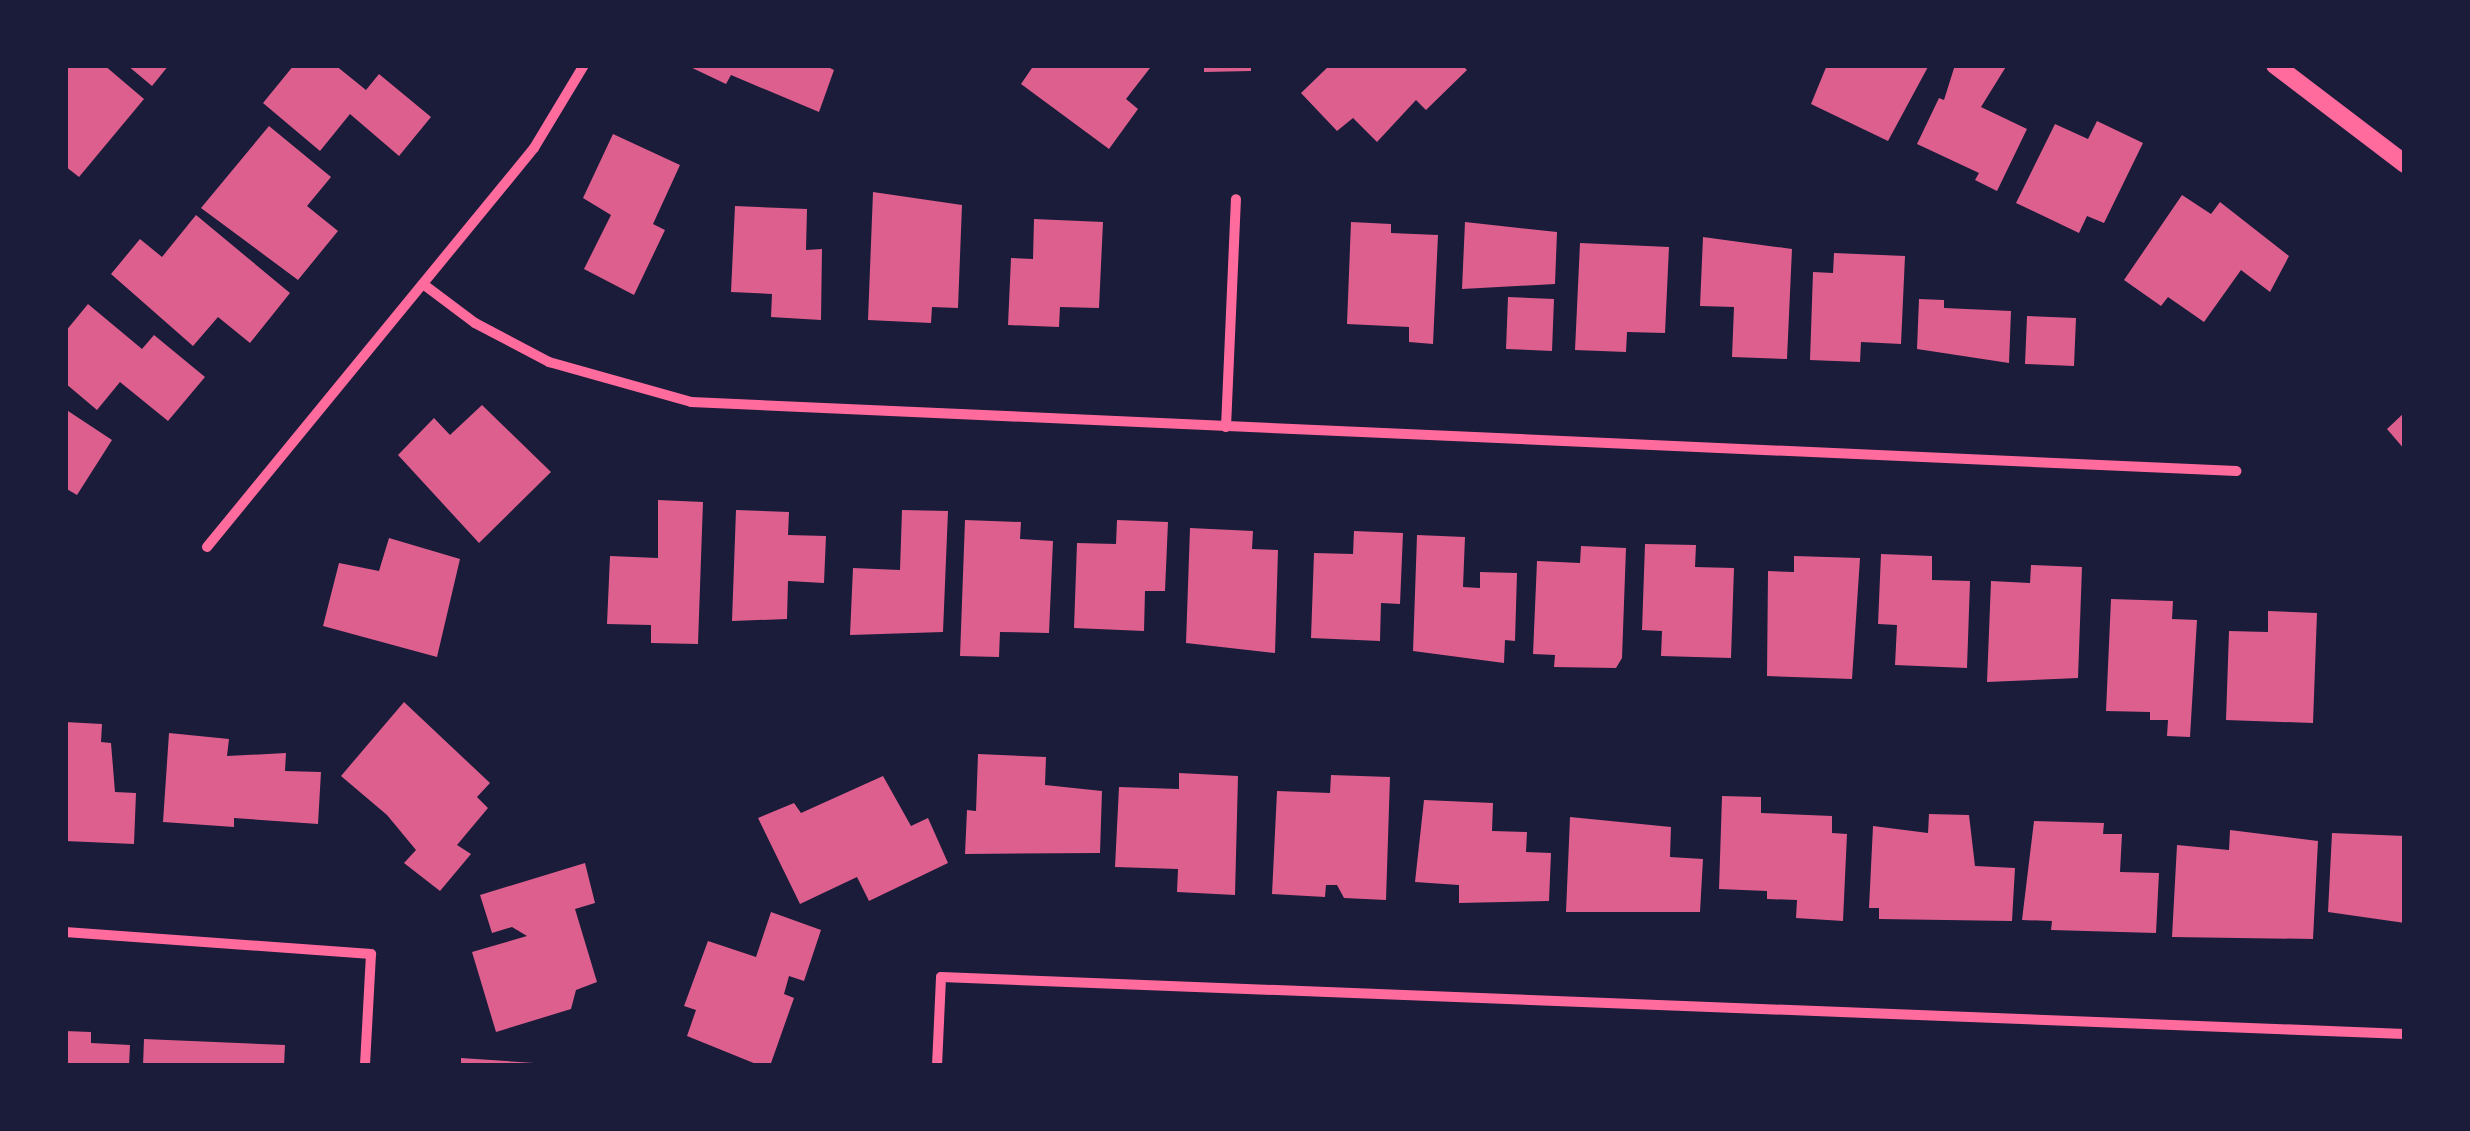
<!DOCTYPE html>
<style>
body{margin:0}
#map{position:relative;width:2470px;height:1131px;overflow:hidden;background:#1b1b3a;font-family:Roboto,sans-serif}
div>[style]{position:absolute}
.building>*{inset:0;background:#dd5f8e}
.minor>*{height:10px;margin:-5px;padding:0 5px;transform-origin:5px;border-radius:5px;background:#ff6b9d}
.tertiary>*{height:18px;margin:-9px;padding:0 9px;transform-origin:9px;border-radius:9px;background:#ff6b9d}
span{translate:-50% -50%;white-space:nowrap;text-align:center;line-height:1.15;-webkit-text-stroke:10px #1b1b3a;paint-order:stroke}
.frame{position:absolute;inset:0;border:68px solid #1b1b3a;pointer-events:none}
</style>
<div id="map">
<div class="building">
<div style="clip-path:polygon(104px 65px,144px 99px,79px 177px,65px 166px,65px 67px)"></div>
<div style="clip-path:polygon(127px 65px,169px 65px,152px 86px)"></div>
<div style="clip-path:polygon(294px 65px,335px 65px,366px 90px,379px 74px,431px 117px,399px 156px,350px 114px,320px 151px,263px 103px)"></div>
<div style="clip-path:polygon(686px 65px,824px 65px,834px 70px,819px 112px,731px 75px,726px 84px)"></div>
<div style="clip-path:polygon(1034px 65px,1146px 65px,1150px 68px,1126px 99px,1138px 109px,1109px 149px,1021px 84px)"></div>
<div style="clip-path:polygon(1204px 65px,1251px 65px,1251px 71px,1204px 72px)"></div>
<div style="clip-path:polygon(1330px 65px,1462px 65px,1467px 70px,1426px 110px,1416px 100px,1377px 142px,1353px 118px,1337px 131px,1301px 93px)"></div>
<div style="clip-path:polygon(1827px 65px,1929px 65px,1888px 141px,1811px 104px)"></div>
<div style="clip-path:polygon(1955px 65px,2007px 65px,1981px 107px,2027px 129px,1997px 191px,1975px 180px,1979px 173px,1917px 144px,1939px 98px,1944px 100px)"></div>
<div style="clip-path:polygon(2097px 121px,2143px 143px,2104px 223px,2087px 216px,2079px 233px,2016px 203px,2055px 124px,2088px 139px)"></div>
<div style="clip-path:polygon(269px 126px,331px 177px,307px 206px,338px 231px,298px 280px,201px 208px)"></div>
<div style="clip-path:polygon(613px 134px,680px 165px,653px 224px,665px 230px,634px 295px,584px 269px,611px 215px,583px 198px)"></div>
<div style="clip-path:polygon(873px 192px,962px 205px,958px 308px,932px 307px,931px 323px,868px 320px)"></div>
<div style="clip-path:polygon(2182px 195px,2211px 214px,2220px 202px,2289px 256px,2270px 292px,2241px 270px,2204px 322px,2168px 297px,2161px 306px,2124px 280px)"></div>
<div style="clip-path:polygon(735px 206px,807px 209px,806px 250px,822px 249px,821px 320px,771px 317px,772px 294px,731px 292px)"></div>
<div style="clip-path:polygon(196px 215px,290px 293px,250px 343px,218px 317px,193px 346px,111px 274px,140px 239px,162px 257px)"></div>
<div style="clip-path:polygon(1034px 219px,1103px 222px,1099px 308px,1060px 307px,1059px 327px,1008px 325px,1011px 258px,1033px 259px)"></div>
<div style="clip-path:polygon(1351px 222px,1391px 224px,1391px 233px,1438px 235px,1433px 344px,1409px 342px,1409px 327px,1347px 324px)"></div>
<div style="clip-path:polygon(1465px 222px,1557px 232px,1555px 284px,1462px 289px)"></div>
<div style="clip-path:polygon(1703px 237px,1792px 249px,1787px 359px,1732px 357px,1734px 307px,1700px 306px)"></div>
<div style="clip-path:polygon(1580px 243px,1669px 247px,1665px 333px,1627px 332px,1626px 352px,1575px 350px)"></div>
<div style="clip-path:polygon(1834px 253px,1905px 256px,1901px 344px,1861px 342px,1860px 362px,1810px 360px,1813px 272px,1833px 273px)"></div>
<div style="clip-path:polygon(1508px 297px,1554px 299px,1552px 351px,1506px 349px)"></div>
<div style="clip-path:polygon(1919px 299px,1944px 300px,1944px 308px,2011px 311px,2009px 363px,1917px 349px)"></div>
<div style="clip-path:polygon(88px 304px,142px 349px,154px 335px,205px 377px,168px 421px,120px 382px,97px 410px,65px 383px,65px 332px)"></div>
<div style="clip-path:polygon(2027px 316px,2076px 318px,2074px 366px,2025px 364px)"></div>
<div style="clip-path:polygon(482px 405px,551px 472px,479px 543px,398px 455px,434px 418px,450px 435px)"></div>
<div style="clip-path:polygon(65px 409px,112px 440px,77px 495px,65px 488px)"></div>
<div style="clip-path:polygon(2405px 412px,2405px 450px,2387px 429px)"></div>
<div style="clip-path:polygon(658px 500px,703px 502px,698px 644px,651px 643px,651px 625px,607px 624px,610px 556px,658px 558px)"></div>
<div style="clip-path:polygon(736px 510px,789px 512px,788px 535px,826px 536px,824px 583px,788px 581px,787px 619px,732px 621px)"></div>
<div style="clip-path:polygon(902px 510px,948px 511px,943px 632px,850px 635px,853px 568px,900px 570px)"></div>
<div style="clip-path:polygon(965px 520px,1021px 522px,1020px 539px,1053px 541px,1049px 633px,1000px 632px,999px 657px,960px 656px)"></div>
<div style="clip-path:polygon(1117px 520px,1168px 522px,1165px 591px,1145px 591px,1144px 631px,1074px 628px,1077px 543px,1116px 544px)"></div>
<div style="clip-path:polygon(1190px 528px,1253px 531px,1252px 549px,1278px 550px,1275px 653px,1186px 643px)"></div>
<div style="clip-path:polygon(1354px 531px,1403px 533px,1400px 604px,1381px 603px,1380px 641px,1311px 638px,1314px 553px,1353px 554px)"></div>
<div style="clip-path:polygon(1417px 535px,1465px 537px,1463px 587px,1480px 588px,1480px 572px,1517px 573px,1515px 641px,1505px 640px,1504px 663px,1413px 651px)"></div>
<div style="clip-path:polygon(389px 538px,460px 559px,437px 657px,323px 626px,339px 563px,379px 571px)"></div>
<div style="clip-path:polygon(1645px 544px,1696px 545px,1695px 567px,1734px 568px,1731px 658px,1661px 656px,1662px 631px,1642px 630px)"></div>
<div style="clip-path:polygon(1581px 546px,1626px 548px,1622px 658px,1616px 668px,1554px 667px,1555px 655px,1533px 654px,1537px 561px,1580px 563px)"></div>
<div style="clip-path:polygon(1881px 554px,1932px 556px,1932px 580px,1970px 581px,1967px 668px,1895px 665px,1897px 625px,1878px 624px)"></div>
<div style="clip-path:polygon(1794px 556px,1860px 558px,1852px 679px,1767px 676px,1768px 571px,1794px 572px)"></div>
<div style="clip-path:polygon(2031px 565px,2082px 567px,2078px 678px,1987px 682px,1991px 581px,2030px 583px)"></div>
<div style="clip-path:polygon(2111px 599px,2173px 601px,2172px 619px,2197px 620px,2190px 737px,2167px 736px,2168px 720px,2150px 720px,2150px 712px,2106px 711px)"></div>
<div style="clip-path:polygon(2268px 611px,2317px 613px,2313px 723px,2226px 720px,2229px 631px,2268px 632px)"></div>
<div style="clip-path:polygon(404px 702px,490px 783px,477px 797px,488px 808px,457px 845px,471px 854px,440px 891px,404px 863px,416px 850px,387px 815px,341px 776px)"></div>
<div style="clip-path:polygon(65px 722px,102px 724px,101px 742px,111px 743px,115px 792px,136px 793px,134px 844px,65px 841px)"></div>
<div style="clip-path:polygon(169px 733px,229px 739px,227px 756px,286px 753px,285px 771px,321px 772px,318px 824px,234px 818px,234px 827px,163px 822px)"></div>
<div style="clip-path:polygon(978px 754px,1046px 757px,1045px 785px,1102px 791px,1100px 853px,965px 854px,967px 810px,976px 811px)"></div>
<div style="clip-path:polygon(1179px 773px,1238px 776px,1235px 895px,1177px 892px,1178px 869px,1115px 867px,1119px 787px,1179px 789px)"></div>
<div style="clip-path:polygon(1331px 775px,1390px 777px,1386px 900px,1344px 898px,1337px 885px,1326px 885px,1325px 897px,1272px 894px,1277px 791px,1330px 793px)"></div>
<div style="clip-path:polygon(883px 776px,911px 826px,928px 818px,948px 863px,869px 901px,857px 877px,800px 904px,758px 818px,794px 803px,801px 813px)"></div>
<div style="clip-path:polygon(1722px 796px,1761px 797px,1761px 813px,1832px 816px,1832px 833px,1847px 834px,1843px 921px,1796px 918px,1797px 900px,1767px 899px,1767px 891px,1719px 889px)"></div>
<div style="clip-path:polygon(1424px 800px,1493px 803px,1492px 831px,1527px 832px,1526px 852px,1551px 853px,1549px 901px,1459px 903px,1459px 885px,1415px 882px)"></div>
<div style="clip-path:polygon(1929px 814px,1969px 815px,1975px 866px,2015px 868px,2012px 921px,1879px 919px,1879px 908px,1869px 908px,1873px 826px,1928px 833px)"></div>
<div style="clip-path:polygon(1570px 817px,1671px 827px,1670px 857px,1703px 859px,1700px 912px,1566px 912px)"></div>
<div style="clip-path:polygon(2034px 821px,2104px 823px,2103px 834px,2122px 834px,2120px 872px,2159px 873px,2156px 933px,2051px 930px,2052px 921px,2022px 920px)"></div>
<div style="clip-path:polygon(2230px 830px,2318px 841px,2313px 939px,2172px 937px,2177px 845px,2229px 850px)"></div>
<div style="clip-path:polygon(2332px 833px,2405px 836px,2405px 923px,2328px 912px)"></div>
<div style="clip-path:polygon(585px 863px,595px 903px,575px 909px,597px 982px,576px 990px,571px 1009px,496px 1032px,472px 952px,527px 936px,512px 927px,492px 933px,480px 895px)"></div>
<div style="clip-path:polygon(771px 912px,821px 930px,804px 981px,789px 976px,784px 994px,794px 998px,770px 1066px,761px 1066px,687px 1036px,696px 1010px,684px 1006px,708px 941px,756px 957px)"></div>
<div style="clip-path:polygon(65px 1031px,91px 1032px,91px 1043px,130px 1045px,129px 1066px,65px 1066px)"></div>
<div style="clip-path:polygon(144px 1039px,285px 1045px,284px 1066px,143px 1066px)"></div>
<div style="clip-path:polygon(461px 1058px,534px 1063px,534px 1066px,461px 1066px)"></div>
</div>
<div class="minor">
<div style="left:423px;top:284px;width:65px;rotate:36.9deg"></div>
<div style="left:475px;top:323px;width:84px;rotate:27.8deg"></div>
<div style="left:549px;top:362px;width:148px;rotate:15.7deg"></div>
<div style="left:691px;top:402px;width:1547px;rotate:2.56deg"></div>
<div style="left:1226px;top:427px;width:228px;rotate:-87.5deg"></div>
<div style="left:207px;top:547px;width:516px;rotate:-50.66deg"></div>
<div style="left:534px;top:148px;width:97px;rotate:-58.9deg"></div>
<div style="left:65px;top:932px;width:307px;rotate:4.1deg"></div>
<div style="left:371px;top:954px;width:112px;rotate:93.1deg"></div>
<div style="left:937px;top:1066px;width:89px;rotate:-87.4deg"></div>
<div style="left:941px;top:977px;width:1465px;rotate:2.23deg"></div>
</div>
<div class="tertiary">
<div style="left:2275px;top:65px;width:163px;rotate:37.3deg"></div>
</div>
<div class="frame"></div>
</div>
